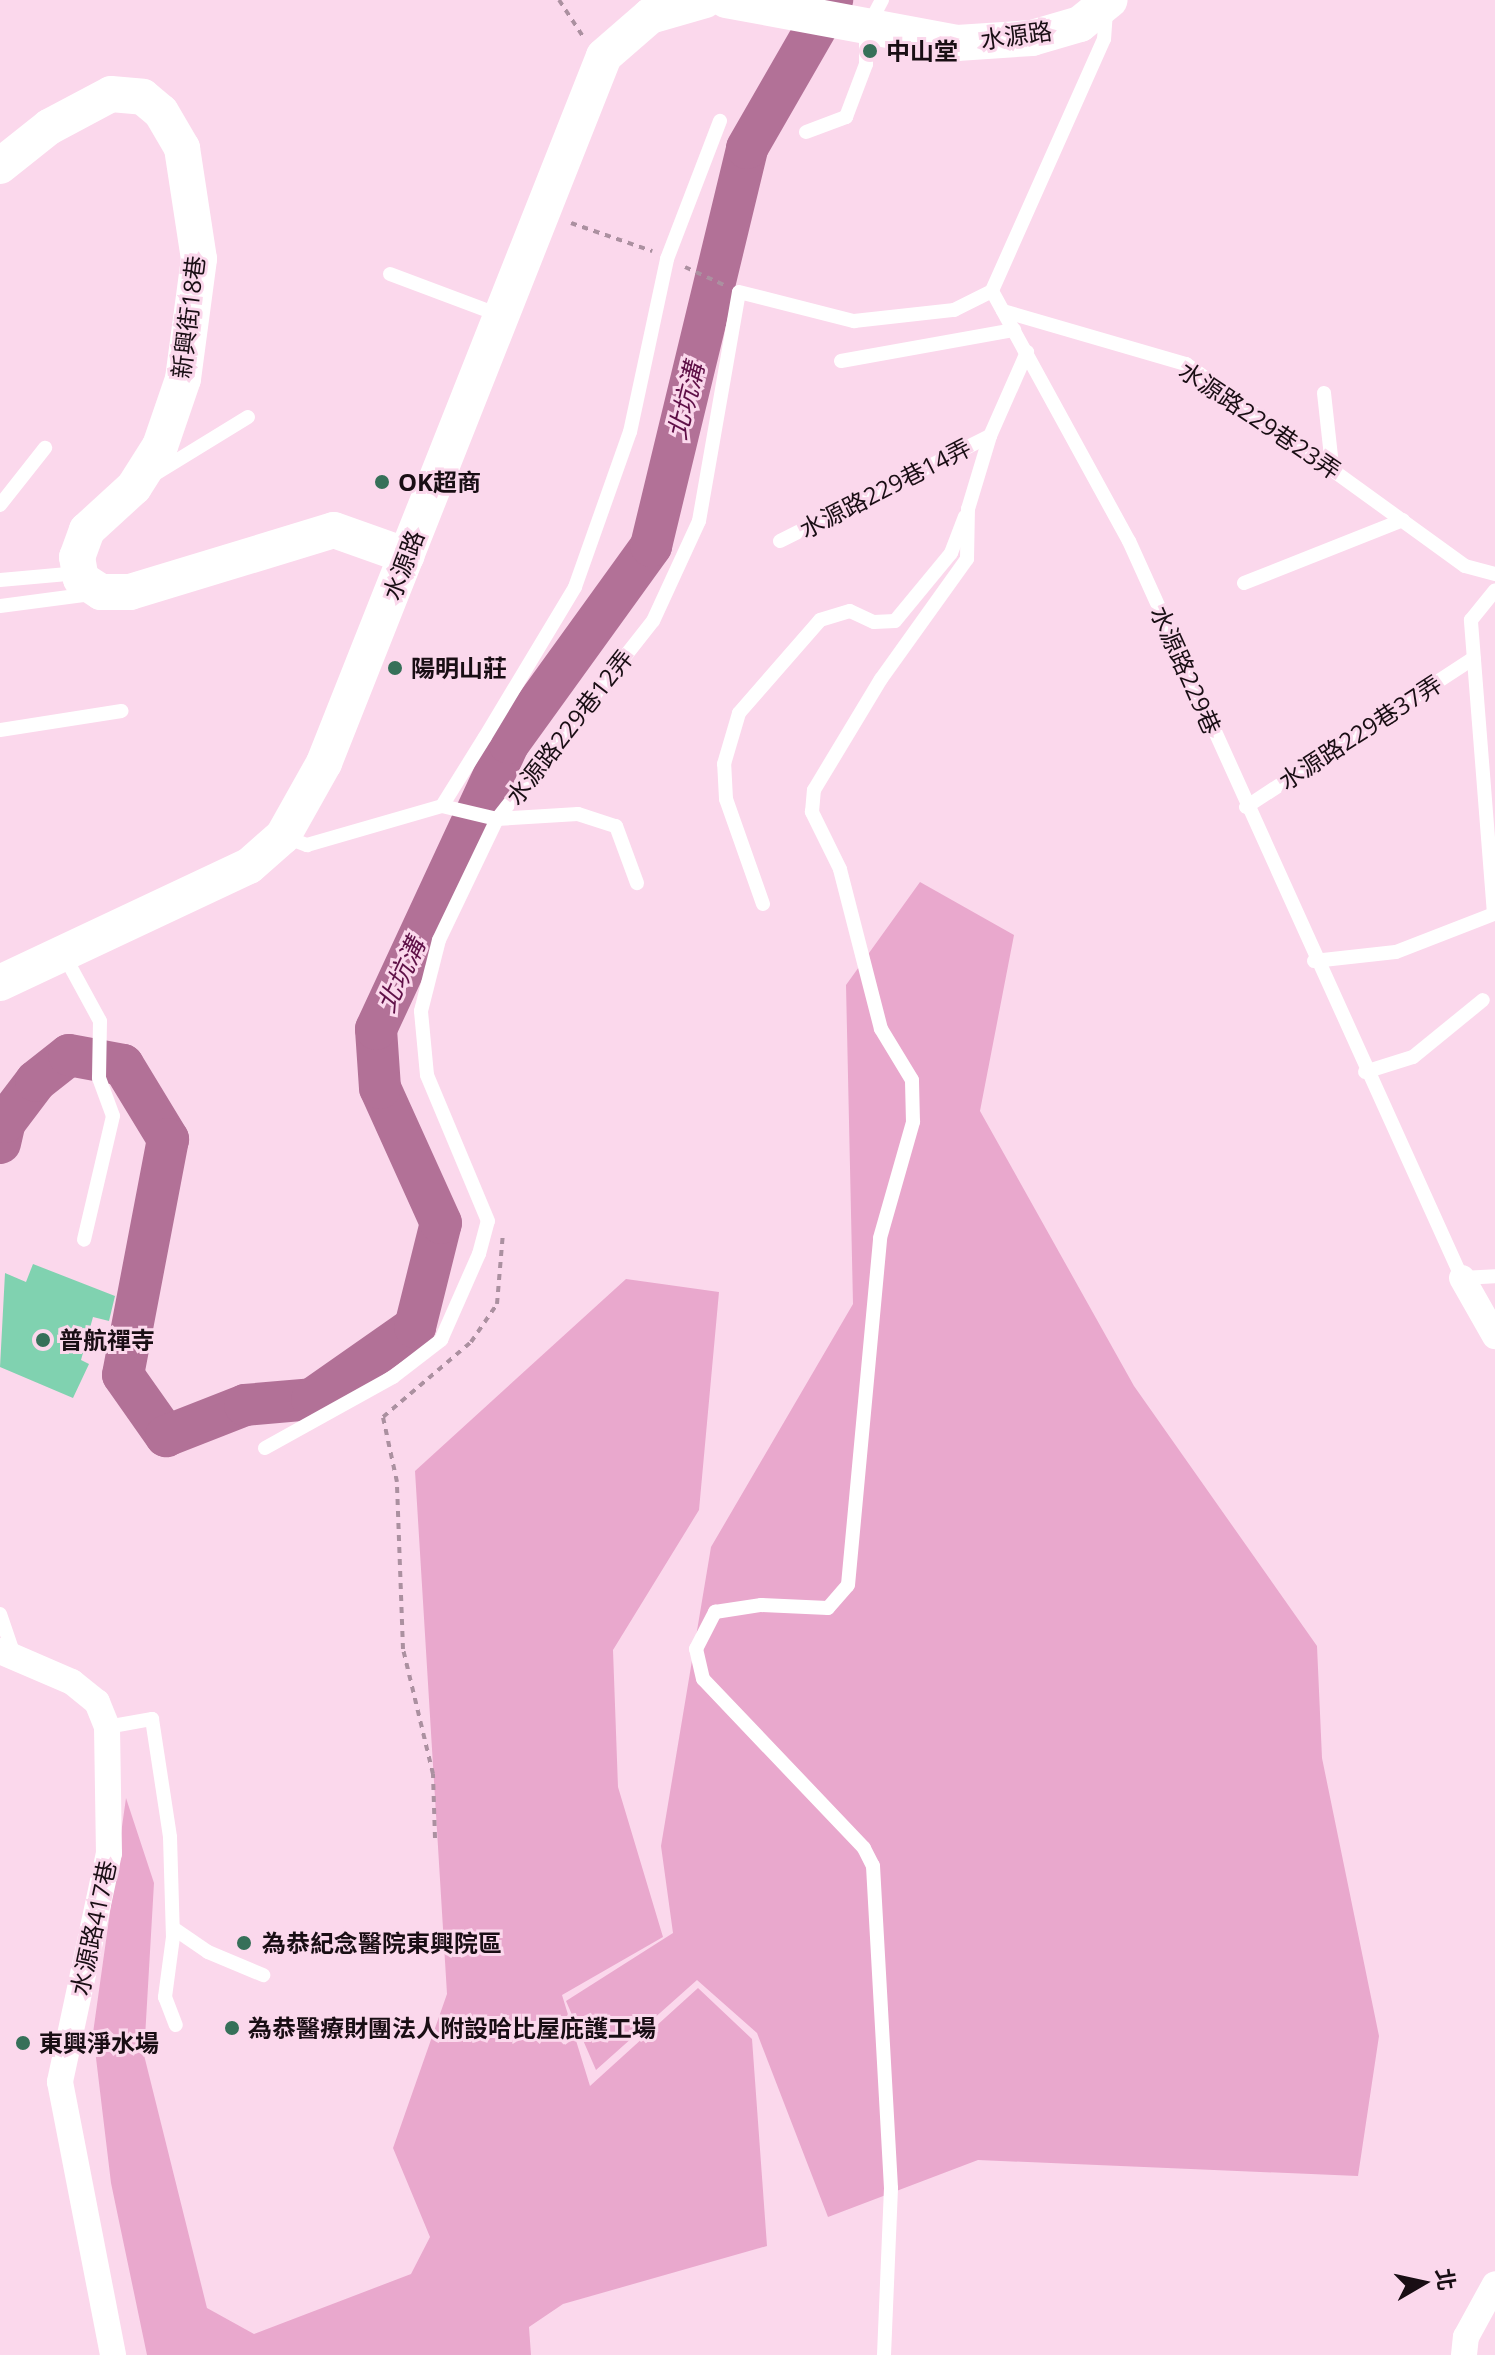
<!DOCTYPE html>
<meta charset="utf-8">
<style>
body{margin:0}
#map{position:relative;width:1495px;height:2355px;overflow:hidden;background:#fbd8ec;font-family:"Open Sans","Noto Sans TC",sans-serif}
div>[style]{position:absolute}
.green>*{inset:0;background:#e9a8cd}
.river>*{height:42px;margin:-21px;padding:0 21px;transform-origin:21px;border-radius:21px;background:#b27197}
.building>*{inset:0;background:#80d2b0}
.path>*{height:4px;margin-top:-2px;transform-origin:0;background:repeating-linear-gradient(90deg,#ab90a0 0 6px,transparent 0 12px)}
.lane>*{height:14px;margin:-7px;padding:0 7px;transform-origin:7px;border-radius:7px;background:#fff}
.street>*{height:26px;margin:-13px;padding:0 13px;transform-origin:13px;border-radius:13px;background:#fff}
.secondary>*{height:36px;margin:-18px;padding:0 18px;transform-origin:18px;border-radius:18px;background:#fff}
.dots>*{width:22px;height:22px;translate:-50% -50%;box-sizing:border-box;border:4px solid #fbd8ec;border-radius:50%}
span{translate:-50% -50%;white-space:nowrap;text-align:center;line-height:1.15;-webkit-text-stroke:6px #fbd8ec;paint-order:stroke}
.street-label{font-size:24px;color:#190e14}
.poi-label{font-size:24px;color:#190e14;font-weight:700}
.left{translate:0 -50%;text-align:left}
.water-label{font-size:26px;color:#5f1047;font-style:italic}
.north{position:absolute;left:1383px;top:2243px;width:80px;height:80px;-webkit-text-stroke:6px #fbd8ec;paint-order:stroke;rotate:81deg;font-size:22px;font-weight:700;line-height:32px;text-align:center;color:#190e14}
.north::after{content:'';display:block;margin:auto;width:28px;height:36px;background:#190e14;clip-path:polygon(50% 0,100% 100%,50% 72%,0 100%)}
</style>
<div id="map">
<div class="green">
<div style="clip-path:polygon(920px 882px,1014px 935px,980px 1111px,1134px 1386px,1317px 1646px,1322px 1758px,1379px 2036px,1358px 2176px,978px 2160px,828px 2217px,757px 2033px,697px 1980px,596px 2070px,566px 2001px,673px 1933px,661px 1846px,711px 1547px,853px 1304px,846px 985px)"></div>
<div style="clip-path:polygon(626px 1279px,719px 1292px,699px 1510px,613px 1650px,618px 1787px,663px 1937px,562px 1995px,590px 2086px,698px 1988px,752px 2039px,767px 2246px,563px 2304px,529px 2327px,531px 2355px,147px 2355px,111px 2183px,93px 2033px,126px 1798px,154px 1883px,144px 2055px,207px 2308px,254px 2334px,411px 2274px,430px 2237px,393px 2148px,447px 1994px,415px 1471px)"></div>
</div>
<div class="river">
<div style="left:0;top:1143px;width:22px;rotate:-77deg"></div>
<div style="left:5px;top:1122px;width:51px;rotate:-52.9deg"></div>
<div style="left:36px;top:1081px;width:42px;rotate:-38.2deg"></div>
<div style="left:69px;top:1055px;width:55px;rotate:10.5deg"></div>
<div style="left:123px;top:1065px;width:87px;rotate:58.7deg"></div>
<div style="left:168px;top:1139px;width:240px;rotate:100.8deg"></div>
<div style="left:123px;top:1375px;width:75px;rotate:54.8deg"></div>
<div style="left:166px;top:1436px;width:85px;rotate:-21.4deg"></div>
<div style="left:245px;top:1405px;width:67px;rotate:-5.1deg"></div>
<div style="left:312px;top:1399px;width:126px;rotate:-35deg"></div>
<div style="left:415px;top:1327px;width:107px;rotate:-76deg"></div>
<div style="left:441px;top:1223px;width:148px;rotate:-114.3deg"></div>
<div style="left:380px;top:1088px;width:59px;rotate:-93.9deg"></div>
<div style="left:376px;top:1029px;width:315px;rotate:-65.1deg"></div>
<div style="left:509px;top:743px;width:243px;rotate:-54.2deg"></div>
<div style="left:651px;top:546px;width:409px;rotate:-76.4deg"></div>
<div style="left:747px;top:148px;width:171px;rotate:-60.1deg"></div>
</div>
<div class="building">
<div style="clip-path:polygon(33px 1264px,115px 1296px,109px 1321px,93px 1317px,81px 1360px,89px 1364px,73px 1398px,0 1367px,5px 1273px,26px 1282px)"></div>
</div>
<div class="path">
<div style="left:559px;top:0;width:45px;rotate:56.7deg"></div>
<div style="left:571px;top:223px;width:86px;rotate:19.1deg"></div>
<div style="left:685px;top:267px;width:43px;rotate:24.8deg"></div>
<div style="left:435px;top:1838px;width:64px;rotate:-91.8deg"></div>
<div style="left:433px;top:1774px;width:129px;rotate:-103.5deg"></div>
<div style="left:403px;top:1649px;width:167px;rotate:-92.1deg"></div>
<div style="left:397px;top:1482px;width:66px;rotate:-102.2deg"></div>
<div style="left:383px;top:1417px;width:116px;rotate:-40.4deg"></div>
<div style="left:471px;top:1342px;width:46px;rotate:-55.6deg"></div>
<div style="left:497px;top:1304px;width:71px;rotate:-85.2deg"></div>
</div>
<div class="lane">
<div style="left:1106px;top:11px;width:28px;rotate:94deg"></div>
<div style="left:1104px;top:39px;width:276px;rotate:114deg"></div>
<div style="left:992px;top:291px;width:285px;rotate:61.3deg"></div>
<div style="left:1129px;top:541px;width:809px;rotate:65.69deg"></div>
<div style="left:1462px;top:1278px;width:33px;rotate:-3deg"></div>
<div style="left:806px;top:132px;width:43px;rotate:-20.6deg"></div>
<div style="left:846px;top:117px;width:57px;rotate:-69.3deg"></div>
<div style="left:866px;top:64px;width:34px;rotate:-90deg"></div>
<div style="left:866px;top:30px;width:34px;rotate:-62deg"></div>
<div style="left:390px;top:274px;width:116px;rotate:20.6deg"></div>
<div style="left:1003px;top:311px;width:191px;rotate:16.2deg"></div>
<div style="left:1186px;top:364px;width:344px;rotate:35.9deg"></div>
<div style="left:1465px;top:566px;width:31px;rotate:15deg"></div>
<div style="left:841px;top:361px;width:176px;rotate:-10.2deg"></div>
<div style="left:1324px;top:393px;width:73px;rotate:83.7deg"></div>
<div style="left:155px;top:474px;width:109px;rotate:-31.5deg"></div>
<div style="left:0;top:505px;width:73px;rotate:-51.7deg"></div>
<div style="left:780px;top:541px;width:235px;rotate:-26.6deg"></div>
<div style="left:0;top:580px;width:79px;rotate:-5.1deg"></div>
<div style="left:1244px;top:583px;width:171px;rotate:-21.6deg"></div>
<div style="left:0;top:606px;width:92px;rotate:-7.5deg"></div>
<div style="left:0;top:730px;width:123px;rotate:-8.9deg"></div>
<div style="left:442px;top:806px;width:57px;rotate:13.3deg"></div>
<div style="left:497px;top:819px;width:81px;rotate:-3.5deg"></div>
<div style="left:578px;top:814px;width:40px;rotate:18deg"></div>
<div style="left:616px;top:826px;width:61px;rotate:69.8deg"></div>
<div style="left:1246px;top:807px;width:272px;rotate:-33.2deg"></div>
<div style="left:283px;top:836px;width:26px;rotate:21deg"></div>
<div style="left:307px;top:845px;width:141px;rotate:-16.1deg"></div>
<div style="left:442px;top:806px;width:81px;rotate:-58.1deg"></div>
<div style="left:485px;top:737px;width:175px;rotate:-59deg"></div>
<div style="left:575px;top:587px;width:164px;rotate:-70.5deg"></div>
<div style="left:630px;top:432px;width:177px;rotate:-77.9deg"></div>
<div style="left:667px;top:259px;width:148px;rotate:-69deg"></div>
<div style="left:763px;top:904px;width:111px;rotate:-109.4deg"></div>
<div style="left:726px;top:799px;width:35px;rotate:-93deg"></div>
<div style="left:724px;top:764px;width:53px;rotate:-73.6deg"></div>
<div style="left:739px;top:713px;width:123px;rotate:-48.9deg"></div>
<div style="left:820px;top:620px;width:31px;rotate:-17deg"></div>
<div style="left:850px;top:611px;width:26px;rotate:25deg"></div>
<div style="left:874px;top:622px;width:21px;rotate:-3deg"></div>
<div style="left:895px;top:621px;width:88px;rotate:-50.5deg"></div>
<div style="left:951px;top:553px;width:39px;rotate:-69deg"></div>
<div style="left:64px;top:955px;width:75px;rotate:61.4deg"></div>
<div style="left:100px;top:1021px;width:57px;rotate:91deg"></div>
<div style="left:99px;top:1078px;width:40px;rotate:69.8deg"></div>
<div style="left:113px;top:1116px;width:127px;rotate:103.2deg"></div>
<div style="left:1314px;top:961px;width:82px;rotate:-6.3deg"></div>
<div style="left:1396px;top:952px;width:105px;rotate:-21.2deg"></div>
<div style="left:1494px;top:914px;width:295px;rotate:-94.5deg"></div>
<div style="left:1471px;top:620px;width:38px;rotate:-51deg"></div>
<div style="left:1365px;top:1072px;width:50px;rotate:-17.4deg"></div>
<div style="left:1413px;top:1057px;width:90px;rotate:-39.2deg"></div>
<div style="left:265px;top:1448px;width:146px;rotate:-29deg"></div>
<div style="left:393px;top:1377px;width:61px;rotate:-37.6deg"></div>
<div style="left:441px;top:1340px;width:94px;rotate:-66.2deg"></div>
<div style="left:479px;top:1254px;width:34px;rotate:-75deg"></div>
<div style="left:488px;top:1221px;width:158px;rotate:-112.7deg"></div>
<div style="left:427px;top:1075px;width:64px;rotate:-95.4deg"></div>
<div style="left:421px;top:1011px;width:73px;rotate:-75.8deg"></div>
<div style="left:439px;top:940px;width:134px;rotate:-64.4deg"></div>
<div style="left:497px;top:819px;width:252px;rotate:-51.8deg"></div>
<div style="left:653px;top:621px;width:110px;rotate:-65.3deg"></div>
<div style="left:699px;top:521px;width:232px;rotate:-80.1deg"></div>
<div style="left:739px;top:292px;width:119px;rotate:14.2deg"></div>
<div style="left:854px;top:321px;width:101px;rotate:-6.3deg"></div>
<div style="left:954px;top:310px;width:42px;rotate:-26.6deg"></div>
<div style="left:0;top:1614px;width:43px;rotate:71.1deg"></div>
<div style="left:107px;top:1727px;width:46px;rotate:-10.1deg"></div>
<div style="left:152px;top:1719px;width:119px;rotate:81.3deg"></div>
<div style="left:170px;top:1837px;width:100px;rotate:88.3deg"></div>
<div style="left:173px;top:1937px;width:61px;rotate:97.6deg"></div>
<div style="left:165px;top:1997px;width:30px;rotate:69deg"></div>
<div style="left:173px;top:1928px;width:42px;rotate:34.4deg"></div>
<div style="left:208px;top:1952px;width:60px;rotate:22.7deg"></div>
<div style="left:884px;top:2355px;width:167px;rotate:-87.6deg"></div>
<div style="left:891px;top:2188px;width:323px;rotate:-93.2deg"></div>
<div style="left:873px;top:1866px;width:20px;rotate:-117deg"></div>
<div style="left:864px;top:1848px;width:233px;rotate:-133.6deg"></div>
<div style="left:703px;top:1679px;width:31px;rotate:-103deg"></div>
<div style="left:696px;top:1649px;width:42px;rotate:-62.8deg"></div>
<div style="left:715px;top:1612px;width:47px;rotate:-8.7deg"></div>
<div style="left:761px;top:1605px;width:67px;rotate:2.6deg"></div>
<div style="left:828px;top:1608px;width:30px;rotate:-49deg"></div>
<div style="left:848px;top:1585px;width:348px;rotate:-84.7deg"></div>
<div style="left:880px;top:1238px;width:121px;rotate:-74.1deg"></div>
<div style="left:913px;top:1122px;width:42px;rotate:-91.4deg"></div>
<div style="left:912px;top:1080px;width:60px;rotate:-121.3deg"></div>
<div style="left:881px;top:1029px;width:165px;rotate:-104.4deg"></div>
<div style="left:840px;top:869px;width:64px;rotate:-116.2deg"></div>
<div style="left:812px;top:812px;width:22px;rotate:-85deg"></div>
<div style="left:814px;top:790px;width:130px;rotate:-58.9deg"></div>
<div style="left:881px;top:679px;width:148px;rotate:-54.4deg"></div>
<div style="left:967px;top:559px;width:50px;rotate:-88.9deg"></div>
<div style="left:968px;top:509px;width:76px;rotate:-73.2deg"></div>
<div style="left:990px;top:436px;width:92px;rotate:-66.2deg"></div>
</div>
<div class="street">
<div style="left:1462px;top:1278px;width:67px;rotate:60.4deg"></div>
<div style="left:0;top:1651px;width:78px;rotate:23.3deg"></div>
<div style="left:72px;top:1682px;width:32px;rotate:39deg"></div>
<div style="left:97px;top:1702px;width:27px;rotate:68deg"></div>
<div style="left:107px;top:1727px;width:126px;rotate:89.1deg"></div>
<div style="left:109px;top:1853px;width:234px;rotate:102.1deg"></div>
<div style="left:60px;top:2082px;width:278px;rotate:79deg"></div>
<div style="left:1464px;top:2355px;width:18px;rotate:-84deg"></div>
<div style="left:1466px;top:2337px;width:60px;rotate:-61.3deg"></div>
</div>
<div class="secondary">
<div style="left:726px;top:0;width:235px;rotate:10.5deg"></div>
<div style="left:957px;top:43px;width:75px;rotate:-3.8deg"></div>
<div style="left:1032px;top:38px;width:50px;rotate:-16.3deg"></div>
<div style="left:1080px;top:24px;width:38px;rotate:-39deg"></div>
<div style="left:0;top:166px;width:63px;rotate:-38.5deg"></div>
<div style="left:49px;top:127px;width:70px;rotate:-28deg"></div>
<div style="left:111px;top:94px;width:32px;rotate:5deg"></div>
<div style="left:143px;top:97px;width:23px;rotate:40deg"></div>
<div style="left:161px;top:112px;width:42px;rotate:59.7deg"></div>
<div style="left:182px;top:148px;width:112px;rotate:81.3deg"></div>
<div style="left:199px;top:259px;width:121px;rotate:97.6deg"></div>
<div style="left:183px;top:379px;width:71px;rotate:108.9deg"></div>
<div style="left:160px;top:446px;width:49px;rotate:122.4deg"></div>
<div style="left:134px;top:487px;width:64px;rotate:137.5deg"></div>
<div style="left:87px;top:530px;width:29px;rotate:110deg"></div>
<div style="left:77px;top:557px;width:22px;rotate:80deg"></div>
<div style="left:81px;top:579px;width:24px;rotate:33deg"></div>
<div style="left:101px;top:592px;width:29px"></div>
<div style="left:130px;top:592px;width:213px;rotate:-16.9deg"></div>
<div style="left:334px;top:530px;width:77px;rotate:19.6deg"></div>
<div style="left:0;top:983px;width:275px;rotate:-25.2deg"></div>
<div style="left:249px;top:866px;width:45px;rotate:-41.4deg"></div>
<div style="left:283px;top:836px;width:84px;rotate:-60.7deg"></div>
<div style="left:324px;top:763px;width:760px;rotate:-68.39deg"></div>
<div style="left:604px;top:56px;width:61px;rotate:-41deg"></div>
<div style="left:650px;top:16px;width:57px;rotate:-16.2deg"></div>
</div>
<div class="dots">
<div style="left:870px;top:51px;background:#367059"></div>
<div style="left:382px;top:482px;background:#367059"></div>
<div style="left:395px;top:668px;background:#367059"></div>
<div style="left:43px;top:1340px;background:#367059"></div>
<div style="left:244px;top:1943px;background:#367059"></div>
<div style="left:232px;top:2028px;background:#367059"></div>
<div style="left:23px;top:2043px;background:#367059"></div>
</div>
<div class="street-label">
<span style="left:1016px;top:35px;rotate:-8deg">水源路</span>
<span style="left:188px;top:317px;rotate:-83deg">新興街18巷</span>
<span style="left:1260px;top:420px;rotate:34deg">水源路229巷23弄</span>
<span style="left:885px;top:488px;rotate:-27deg">水源路229巷14弄</span>
<span style="left:403px;top:565px;rotate:-69deg">水源路</span>
<span style="left:1186px;top:670px;rotate:66deg">水源路229巷</span>
<span style="left:569px;top:727px;rotate:-52deg">水源路229巷12弄</span>
<span style="left:1360px;top:732px;rotate:-33deg">水源路229巷37弄</span>
<span style="left:93px;top:1928px;rotate:-78deg">水源路417巷</span>
</div>
<div class="poi-label">
<span class="left" style="left:886px;top:51px">中山堂</span>
<span class="left" style="left:398px;top:482px">OK超商</span>
<span class="left" style="left:411px;top:668px">陽明山莊</span>
<span class="left" style="left:59px;top:1340px">普航禪寺</span>
<span class="left" style="left:262px;top:1943px">為恭紀念醫院東興院區</span>
<span class="left" style="left:248px;top:2028px">為恭醫療財團法人附設哈比屋庇護工場</span>
<span class="left" style="left:39px;top:2043px">東興淨水場</span>
</div>
<div class="water-label">
<span style="left:686px;top:401px;rotate:-76deg">北坑溝</span>
<span style="left:401px;top:975px;rotate:-65deg">北坑溝</span>
</div>
<div class="north">北</div>
</div>
